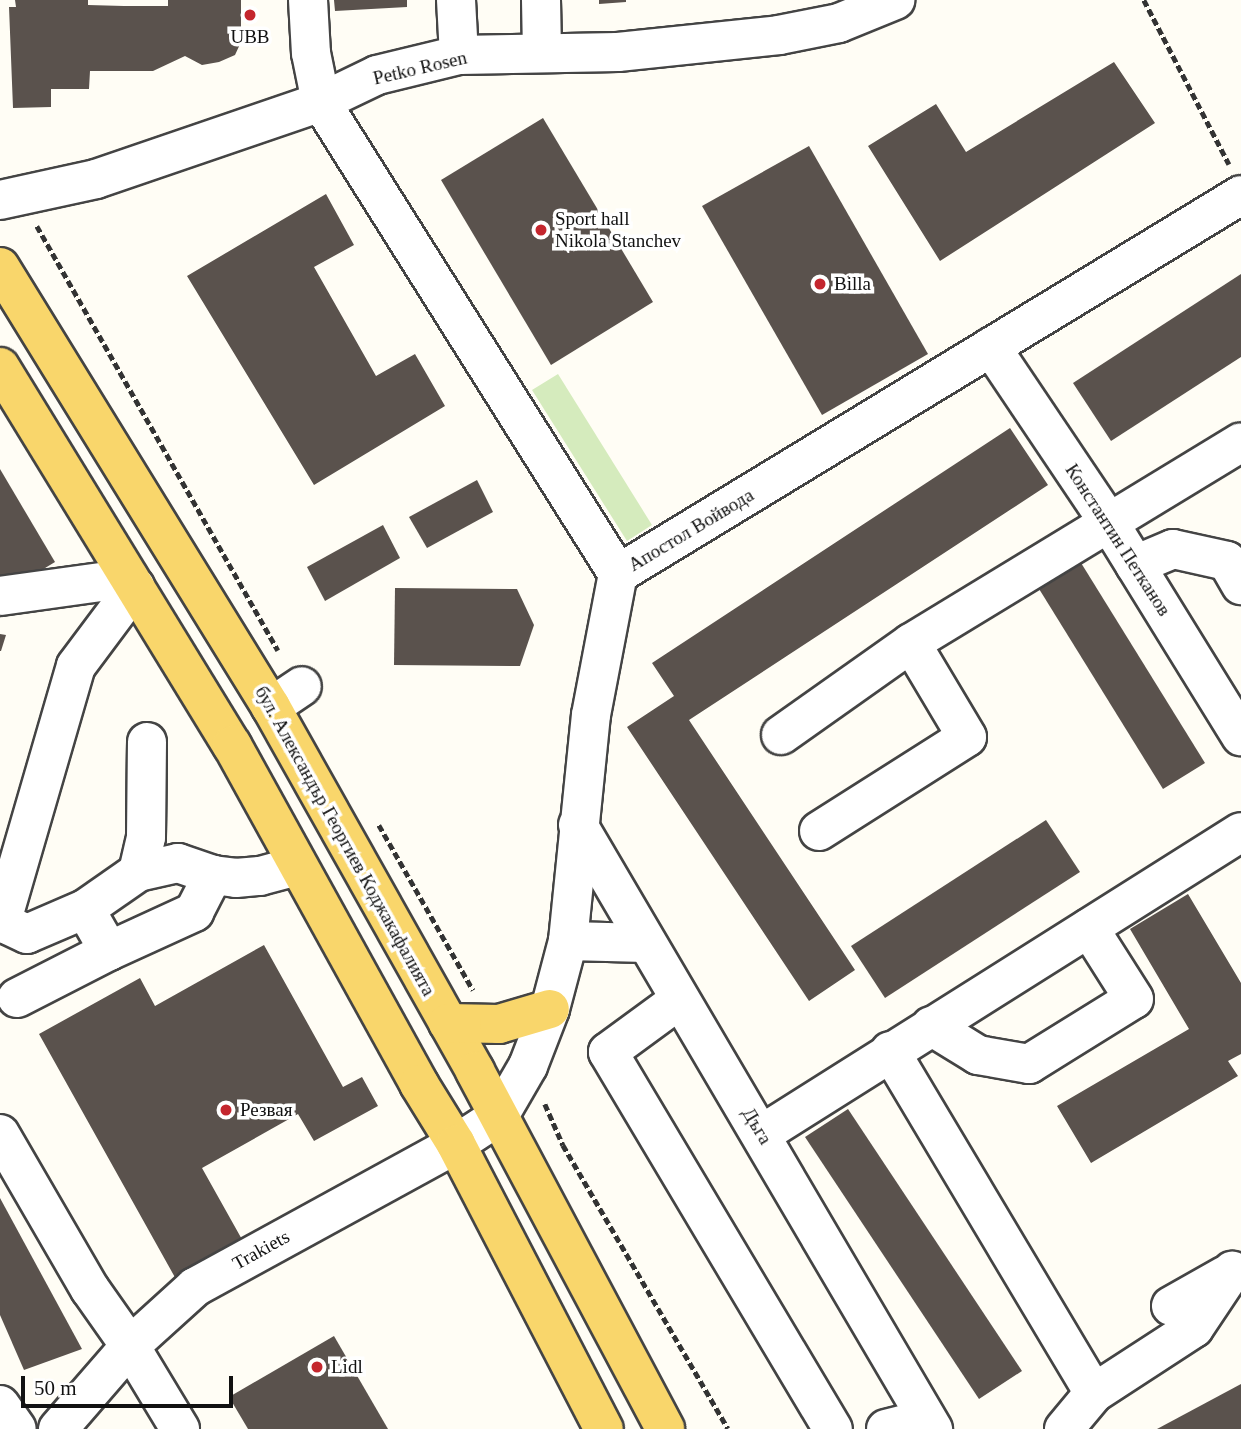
<!DOCTYPE html>
<meta charset="utf-8">
<style>
body{margin:0}
#map{position:relative;width:1241px;height:1429px;overflow:hidden;background:#fffdf5;font-family:Georgia,serif}
div>[style]{position:absolute}
.green>*{inset:0;background:#d5ebbd}
.building>*{inset:0;background:#5a524d}
.path>*{height:4.5px;margin-top:-2.25px;transform-origin:0;background:repeating-linear-gradient(90deg,#333 0 7px,transparent 0 10.5px)}
.roads{filter:drop-shadow(2px 0 #444) drop-shadow(-2px 0 #444) drop-shadow(0 2px #444) drop-shadow(0 -2px #444)}
.minor>*{height:38px;margin:-19px;padding:0 19px;transform-origin:19px;border-radius:19px;background:#fff}
.major>*{height:38px;margin:-19px;padding:0 19px;transform-origin:19px;border-radius:19px;background:#f9d66b}
.dots>*{width:19px;height:19px;translate:-50% -50%;box-sizing:border-box;border:4px solid #fff;border-radius:50%}
span{translate:-50% -50%;white-space:nowrap;text-align:center;line-height:1.15;-webkit-text-stroke:7px #fff;paint-order:stroke}
.poi-label{font-size:19px;color:#111}
.left{translate:0 -50%;text-align:left}
.street-label{font-size:19px;color:#111}
.scale{position:absolute;left:21px;top:1376px;width:212px;height:32px;box-sizing:border-box;border:4px solid #111;border-top:0;padding-left:9px;font-size:21px;line-height:24px;white-space:nowrap;color:#111;-webkit-text-stroke:5px #fff;paint-order:stroke}
</style>
<div id="map">
<div class="green">
<div style="clip-path:polygon(558px 374px,652px 525px,627px 541px,532px 390px)"></div>
</div>
<div class="building">
<div style="clip-path:polygon(15px 0,88px 0,88px 5px,124px 6px,168px 6px,168px 0,241px 0,241px 42px,235px 55px,219px 62px,202px 65px,185px 56px,153px 71px,90px 71px,89px 89px,51px 89px,51px 107px,13px 108px,9px 7px,16px 7px)"></div>
<div style="clip-path:polygon(334px 0,407px 0,407px 7px,335px 11px)"></div>
<div style="clip-path:polygon(599px 0,626px 0,626px 2px,599px 4px)"></div>
<div style="clip-path:polygon(1114px 62px,1155px 123px,940px 261px,868px 146px,936px 104px,966px 152px)"></div>
<div style="clip-path:polygon(543px 118px,653px 302px,551px 365px,441px 180px)"></div>
<div style="clip-path:polygon(809px 146px,928px 354px,822px 415px,702px 206px)"></div>
<div style="clip-path:polygon(326px 194px,354px 245px,314px 267px,376px 376px,415px 354px,445px 406px,314px 485px,187px 276px)"></div>
<div style="clip-path:polygon(1241px 274px,1241px 357px,1111px 441px,1073px 383px)"></div>
<div style="clip-path:polygon(1010px 428px,1048px 485px,689px 720px,855px 970px,809px 1001px,627px 727px,674px 696px,652px 663px)"></div>
<div style="clip-path:polygon(0 469px,55px 562px,22px 582px,0 583px)"></div>
<div style="clip-path:polygon(477px 480px,493px 512px,427px 548px,409px 517px)"></div>
<div style="clip-path:polygon(383px 525px,400px 558px,325px 601px,307px 567px)"></div>
<div style="clip-path:polygon(1078px 558px,1205px 763px,1163px 789px,1036px 584px)"></div>
<div style="clip-path:polygon(395px 588px,517px 589px,534px 625px,520px 666px,394px 665px)"></div>
<div style="clip-path:polygon(0 634px,6px 635px,1px 651px,0 651px)"></div>
<div style="clip-path:polygon(1046px 820px,1080px 872px,885px 998px,851px 946px)"></div>
<div style="clip-path:polygon(1188px 894px,1241px 983px,1241px 1054px,1228px 1061px,1238px 1076px,1091px 1163px,1057px 1106px,1189px 1029px,1130px 929px)"></div>
<div style="clip-path:polygon(264px 945px,343px 1087px,362px 1077px,378px 1106px,314px 1141px,298px 1114px,202px 1168px,244px 1243px,177px 1281px,39px 1034px,140px 978px,155px 1006px)"></div>
<div style="clip-path:polygon(848px 1109px,1022px 1371px,979px 1399px,805px 1137px)"></div>
<div style="clip-path:polygon(0 1198px,82px 1349px,24px 1370px,0 1315px)"></div>
<div style="clip-path:polygon(334px 1336px,388px 1429px,248px 1429px,229px 1397px)"></div>
<div style="clip-path:polygon(1241px 1384px,1241px 1429px,1157px 1429px)"></div>
</div>
<div class="path">
<div style="left:1144px;top:0;width:185px;rotate:62.6deg"></div>
<div style="left:37px;top:226px;width:488px;rotate:60.4deg"></div>
<div style="left:379px;top:825px;width:190px;rotate:60.3deg"></div>
<div style="left:545px;top:1104px;width:45px;rotate:66.3deg"></div>
<div style="left:563px;top:1145px;width:328px;rotate:59.8deg"></div>
</div>
<div class="roads">
<div class="minor">
<div style="left:308px;top:0;width:53px;rotate:86.8deg"></div>
<div style="left:311px;top:53px;width:50px;rotate:78.5deg"></div>
<div style="left:321px;top:102px;width:558px;rotate:57.82deg"></div>
<div style="left:456px;top:0;width:55px;rotate:86.9deg"></div>
<div style="left:541px;top:0;width:53px;rotate:88.9deg"></div>
<div style="left:0;top:200px;width:98px;rotate:-12.3deg"></div>
<div style="left:96px;top:179px;width:238px;rotate:-18.9deg"></div>
<div style="left:321px;top:102px;width:62px;rotate:-25.7deg"></div>
<div style="left:377px;top:75px;width:84px;rotate:-13.7deg"></div>
<div style="left:459px;top:55px;width:159px;rotate:-1.1deg"></div>
<div style="left:618px;top:52px;width:162px;rotate:-6deg"></div>
<div style="left:779px;top:35px;width:61px;rotate:-11.3deg"></div>
<div style="left:839px;top:23px;width:61px;rotate:-22.3deg"></div>
<div style="left:991px;top:347px;width:210px;rotate:56.1deg"></div>
<div style="left:1108px;top:521px;width:253px;rotate:58.3deg"></div>
<div style="left:1135px;top:565px;width:41px;rotate:-22.8deg"></div>
<div style="left:1173px;top:549px;width:55px;rotate:12.5deg"></div>
<div style="left:1227px;top:561px;width:28px;rotate:60deg"></div>
<div style="left:0;top:596px;width:130px;rotate:-7.9deg"></div>
<div style="left:271px;top:707px;width:37px;rotate:-34deg"></div>
<div style="left:781px;top:735px;width:159px;rotate:-35.3deg"></div>
<div style="left:911px;top:643px;width:386px;rotate:-31.3deg"></div>
<div style="left:578px;top:825px;width:701px;rotate:59.56deg"></div>
<div style="left:819px;top:831px;width:175px;rotate:-32.4deg"></div>
<div style="left:967px;top:737px;width:109px;rotate:-120.8deg"></div>
<div style="left:138px;top:872px;width:36px;rotate:-77deg"></div>
<div style="left:146px;top:837px;width:95px;rotate:-89.4deg"></div>
<div style="left:85px;top:909px;width:65px;rotate:-34.9deg"></div>
<div style="left:138px;top:872px;width:41px;rotate:-12.7deg"></div>
<div style="left:178px;top:863px;width:37px;rotate:19deg"></div>
<div style="left:213px;top:875px;width:23px;rotate:7deg"></div>
<div style="left:236px;top:878px;width:24px;rotate:-5deg"></div>
<div style="left:260px;top:876px;width:39px;rotate:-15deg"></div>
<div style="left:568px;top:941px;width:78px;rotate:1.5deg"></div>
<div style="left:109px;top:951px;width:94px;rotate:-24.6deg"></div>
<div style="left:194px;top:912px;width:42px;rotate:-62.8deg"></div>
<div style="left:17px;top:998px;width:103px;rotate:-27.1deg"></div>
<div style="left:109px;top:951px;width:48px;rotate:-119.7deg"></div>
<div style="left:85px;top:909px;width:63px;rotate:156.7deg"></div>
<div style="left:27px;top:934px;width:21px;rotate:-155deg"></div>
<div style="left:8px;top:925px;width:9px;rotate:-122deg"></div>
<div style="left:3px;top:917px;width:261px;rotate:-73.8deg"></div>
<div style="left:76px;top:666px;width:99px;rotate:-53.2deg"></div>
<div style="left:679px;top:1000px;width:88px;rotate:143.8deg"></div>
<div style="left:608px;top:1052px;width:439px;rotate:59.2deg"></div>
<div style="left:931px;top:1026px;width:55px;rotate:31.7deg"></div>
<div style="left:978px;top:1055px;width:52px;rotate:10deg"></div>
<div style="left:1029px;top:1064px;width:123px;rotate:-31.8deg"></div>
<div style="left:1134px;top:999px;width:84px;rotate:-122.4deg"></div>
<div style="left:890px;top:1051px;width:398px;rotate:59.2deg"></div>
<div style="left:1094px;top:1393px;width:47px;rotate:129.8deg"></div>
<div style="left:0;top:1134px;width:179px;rotate:59.9deg"></div>
<div style="left:90px;top:1289px;width:70px;rotate:54.9deg"></div>
<div style="left:130px;top:1346px;width:97px;rotate:58.9deg"></div>
<div style="left:762px;top:1134px;width:566px;rotate:-32.23deg"></div>
<div style="left:1171px;top:1306px;width:61px;rotate:-29.5deg"></div>
<div style="left:1094px;top:1393px;width:119px;rotate:-33deg"></div>
<div style="left:1194px;top:1328px;width:69px;rotate:-56.3deg"></div>
<div style="left:0;top:1405px;width:29px;rotate:55deg"></div>
<div style="left:58px;top:1429px;width:110px;rotate:-49.1deg"></div>
<div style="left:130px;top:1346px;width:88px;rotate:-42.2deg"></div>
<div style="left:195px;top:1287px;width:298px;rotate:-28.7deg"></div>
<div style="left:456px;top:1144px;width:51px;rotate:-33.1deg"></div>
<div style="left:499px;top:1116px;width:58px;rotate:-59.9deg"></div>
<div style="left:528px;top:1066px;width:61px;rotate:-68.9deg"></div>
<div style="left:550px;top:1009px;width:70px;rotate:-75.2deg"></div>
<div style="left:568px;top:941px;width:227px;rotate:-84.2deg"></div>
<div style="left:591px;top:715px;width:144px;rotate:-79.2deg"></div>
<div style="left:618px;top:574px;width:729px;rotate:-31.31deg"></div>
<div style="left:886px;top:1429px;width:40px;rotate:-14.4deg"></div>
</div>
<div class="major">
<div style="left:0;top:267px;width:517px;rotate:58.37deg"></div>
<div style="left:271px;top:707px;width:417px;rotate:60.7deg"></div>
<div style="left:475px;top:1071px;width:405px;rotate:62deg"></div>
<div style="left:0;top:367px;width:444px;rotate:58.5deg"></div>
<div style="left:232px;top:745px;width:387px;rotate:61.1deg"></div>
<div style="left:419px;top:1084px;width:70px;rotate:58.3deg"></div>
<div style="left:456px;top:1144px;width:321px;rotate:62.6deg"></div>
<div style="left:448px;top:1023px;width:51px;rotate:1.1deg"></div>
<div style="left:499px;top:1024px;width:53px;rotate:-16.4deg"></div>
</div>
</div>
<div class="dots">
<div style="left:250px;top:15px;background:#c4262e"></div>
<div style="left:541px;top:230px;background:#c4262e"></div>
<div style="left:820px;top:284px;background:#c4262e"></div>
<div style="left:226px;top:1110px;background:#c4262e"></div>
<div style="left:317px;top:1367px;background:#c4262e"></div>
</div>
<div class="poi-label">
<span style="left:250px;top:37px">UBB</span>
<span class="left" style="left:555px;top:230px">Sport hall<br>Nikola Stanchev</span>
<span class="left" style="left:834px;top:284px">Billa</span>
<span class="left" style="left:240px;top:1110px">Резвая</span>
<span class="left" style="left:331px;top:1367px">Lidl</span>
</div>
<div class="street-label">
<span style="left:420px;top:68px;rotate:-13deg">Petko Rosen</span>
<span style="left:691px;top:530px;rotate:-31deg">Апостол Войвода</span>
<span style="left:1118px;top:540px;rotate:57deg">Константин Петканов</span>
<span style="left:345px;top:841px;rotate:61deg">бул. Александър Георгиев Коджакафалията</span>
<span style="left:757px;top:1126px;rotate:59deg">Дъга</span>
<span style="left:261px;top:1250px;rotate:-29deg">Trakiets</span>
</div>
<div class="scale">50 m</div>
</div>
